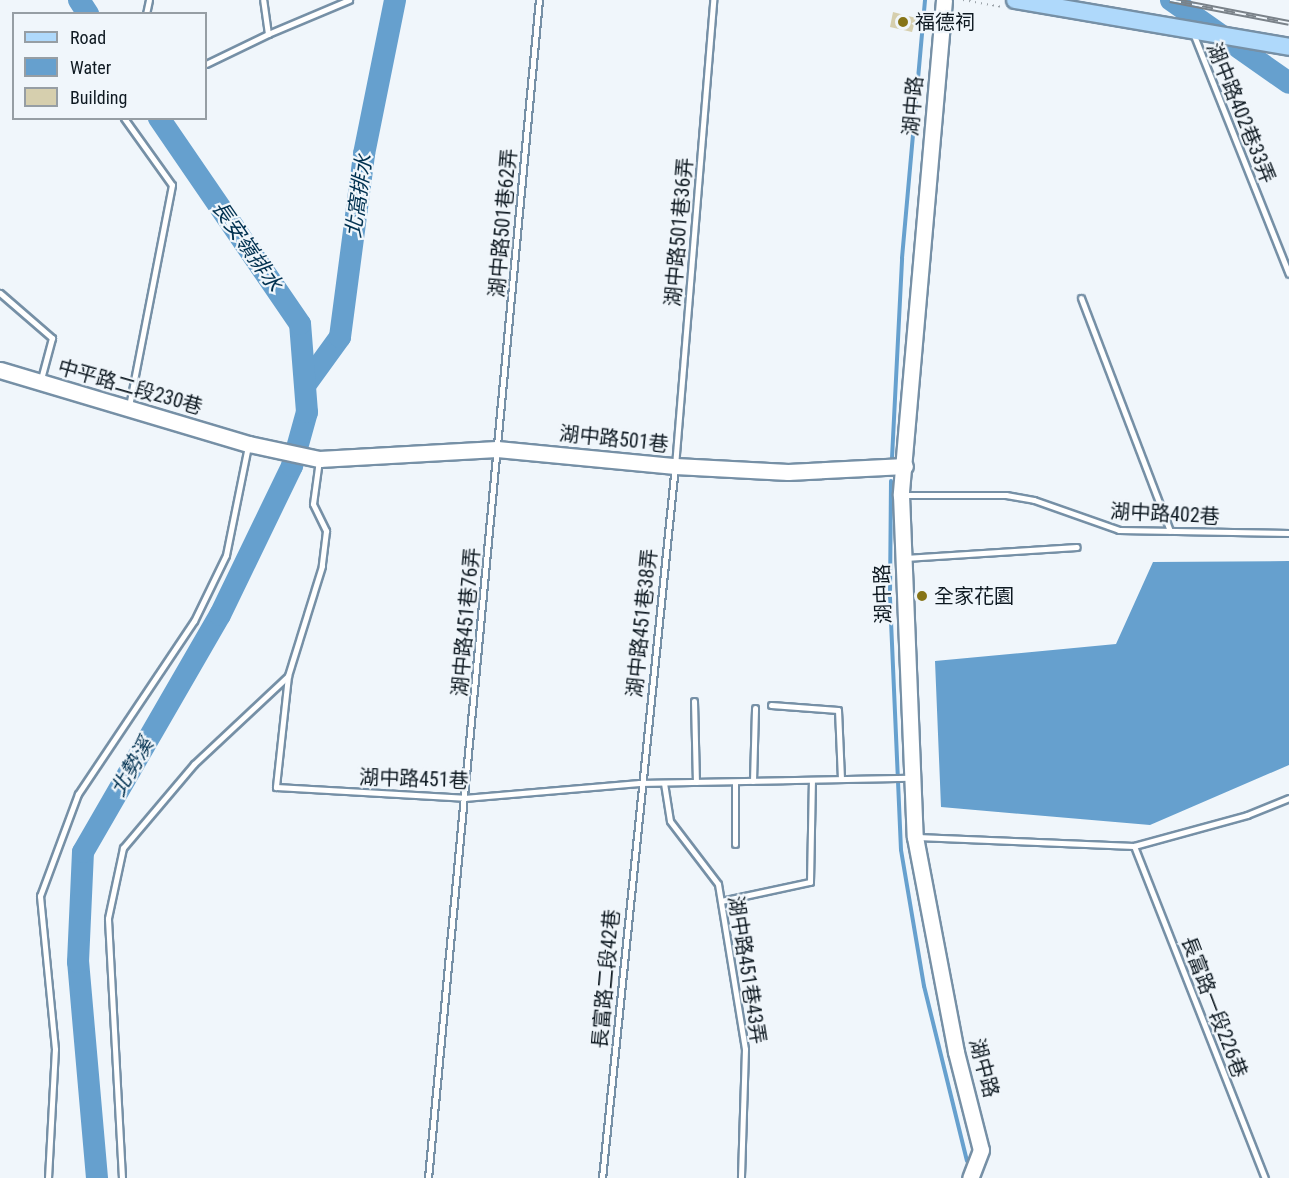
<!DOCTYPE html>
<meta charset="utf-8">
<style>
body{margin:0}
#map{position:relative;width:1289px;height:1178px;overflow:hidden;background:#f0f6fb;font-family:"Roboto Condensed","Noto Sans TC",sans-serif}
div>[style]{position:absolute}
.water>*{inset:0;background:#66a0ce}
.stream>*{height:4px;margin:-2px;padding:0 2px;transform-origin:2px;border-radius:2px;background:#66a0ce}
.river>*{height:22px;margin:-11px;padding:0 11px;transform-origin:11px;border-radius:11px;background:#66a0ce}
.building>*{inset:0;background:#d6cfae}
.path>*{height:2px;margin-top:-1px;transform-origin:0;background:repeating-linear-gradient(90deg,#9ca4aa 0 1.5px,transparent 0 6px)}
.roads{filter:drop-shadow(2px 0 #7690a6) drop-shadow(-2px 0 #7690a6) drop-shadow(0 2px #7690a6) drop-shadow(0 -2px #7690a6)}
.lane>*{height:5px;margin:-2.5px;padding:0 2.5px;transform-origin:2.5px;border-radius:2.5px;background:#fff}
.secondary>*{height:15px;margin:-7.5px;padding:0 7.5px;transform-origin:7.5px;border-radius:7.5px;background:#fff}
.primary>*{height:16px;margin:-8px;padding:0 8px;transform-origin:8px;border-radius:8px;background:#afd9fb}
.rail>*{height:6px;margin-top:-3px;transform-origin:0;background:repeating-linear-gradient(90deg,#f0f6fb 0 11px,#7a8289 0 22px);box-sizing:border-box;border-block:2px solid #7a8289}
.dots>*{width:16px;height:16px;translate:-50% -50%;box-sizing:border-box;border:3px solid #f0f6fb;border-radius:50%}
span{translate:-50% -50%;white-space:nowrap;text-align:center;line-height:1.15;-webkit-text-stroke:4.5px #f0f6fb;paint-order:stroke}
.poi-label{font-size:20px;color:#0e1921}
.left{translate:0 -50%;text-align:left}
.street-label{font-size:20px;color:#0e1921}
.water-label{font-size:21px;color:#013150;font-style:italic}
.legend{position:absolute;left:12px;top:12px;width:195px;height:108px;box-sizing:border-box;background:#f0f6fb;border:2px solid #969ea4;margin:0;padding:8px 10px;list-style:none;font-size:18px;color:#0e1921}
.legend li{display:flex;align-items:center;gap:12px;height:30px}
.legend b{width:30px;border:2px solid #969ea4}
</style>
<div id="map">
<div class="water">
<div style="clip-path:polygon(1289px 561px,1289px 765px,1150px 825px,941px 807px,935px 661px,1116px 644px,1153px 562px)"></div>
</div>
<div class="stream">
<div style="left:892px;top:458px;width:200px;rotate:-87.1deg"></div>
<div style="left:902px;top:258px;width:259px;rotate:-84.9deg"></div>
<div style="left:891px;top:481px;width:117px;rotate:90.5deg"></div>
<div style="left:890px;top:598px;width:252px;rotate:87.5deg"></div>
<div style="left:901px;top:850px;width:138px;rotate:80.4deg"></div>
<div style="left:924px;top:986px;width:180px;rotate:76.2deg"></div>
</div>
<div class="river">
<div style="left:79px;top:0;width:17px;rotate:57deg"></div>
<div style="left:1171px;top:0;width:144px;rotate:35.1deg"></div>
<div style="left:306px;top:384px;width:58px;rotate:-54.1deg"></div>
<div style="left:340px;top:337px;width:185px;rotate:-82.5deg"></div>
<div style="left:364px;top:154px;width:157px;rotate:-78.6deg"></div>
<div style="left:97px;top:1178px;width:217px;rotate:-95deg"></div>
<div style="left:78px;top:962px;width:110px;rotate:-87.4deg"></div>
<div style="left:83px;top:852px;width:274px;rotate:-60deg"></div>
<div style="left:220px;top:615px;width:165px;rotate:-64.2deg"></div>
<div style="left:292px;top:466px;width:56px;rotate:-74.5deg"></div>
<div style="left:307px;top:412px;width:88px;rotate:-94.5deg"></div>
<div style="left:300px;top:324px;width:250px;rotate:-124.4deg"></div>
</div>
<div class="building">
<div style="clip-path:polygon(893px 12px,916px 18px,912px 32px,890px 27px)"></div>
</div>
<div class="path">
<div style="left:963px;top:0;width:39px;rotate:10deg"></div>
</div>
<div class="roads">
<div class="lane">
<div style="left:146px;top:14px;width:14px;rotate:-78deg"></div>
<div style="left:1193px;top:33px;width:259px;rotate:68.3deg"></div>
<div style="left:268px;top:34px;width:88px;rotate:-22.8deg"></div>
<div style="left:206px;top:64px;width:69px;rotate:-25.8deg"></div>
<div style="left:268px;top:34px;width:34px;rotate:-98deg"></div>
<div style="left:124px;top:118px;width:82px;rotate:54.4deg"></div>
<div style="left:172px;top:185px;width:225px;rotate:101deg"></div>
<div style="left:0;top:293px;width:69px;rotate:40.9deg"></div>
<div style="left:52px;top:338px;width:42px;rotate:105deg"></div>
<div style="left:1081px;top:298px;width:249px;rotate:69.1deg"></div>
<div style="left:319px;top:460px;width:44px;rotate:97.8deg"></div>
<div style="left:313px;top:504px;width:30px;rotate:64deg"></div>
<div style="left:326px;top:531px;width:35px;rotate:97deg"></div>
<div style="left:322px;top:566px;width:115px;rotate:107.2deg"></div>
<div style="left:288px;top:676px;width:112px;rotate:96.2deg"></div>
<div style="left:276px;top:787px;width:188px;rotate:3.3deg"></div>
<div style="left:464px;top:798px;width:176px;rotate:-4.9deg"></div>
<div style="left:639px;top:783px;width:271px;rotate:-1.1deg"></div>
<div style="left:904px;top:495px;width:102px"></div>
<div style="left:1006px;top:495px;width:28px;rotate:10deg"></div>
<div style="left:1034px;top:500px;width:90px;rotate:19.4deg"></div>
<div style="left:1119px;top:530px;width:170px;rotate:1deg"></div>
<div style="left:905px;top:558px;width:172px;rotate:-3.7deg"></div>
<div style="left:694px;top:701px;width:81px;rotate:88.6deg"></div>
<div style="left:771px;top:705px;width:67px;rotate:4.3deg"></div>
<div style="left:838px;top:710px;width:69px;rotate:87.5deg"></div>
<div style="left:753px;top:781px;width:73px;rotate:-88.4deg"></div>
<div style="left:664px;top:783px;width:38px;rotate:81deg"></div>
<div style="left:670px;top:821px;width:79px;rotate:52.7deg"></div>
<div style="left:718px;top:884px;width:167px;rotate:80.7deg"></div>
<div style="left:745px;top:1049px;width:129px;rotate:91.8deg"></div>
<div style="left:917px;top:837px;width:217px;rotate:2.4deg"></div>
<div style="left:1134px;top:846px;width:117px;rotate:-15.3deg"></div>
<div style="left:1247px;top:815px;width:45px;rotate:-22deg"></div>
<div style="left:735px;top:844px;width:62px;rotate:-90deg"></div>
<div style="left:1134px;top:846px;width:357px;rotate:68.5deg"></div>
<div style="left:721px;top:901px;width:91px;rotate:-12.1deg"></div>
<div style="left:810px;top:882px;width:102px;rotate:-88.9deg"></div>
<div style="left:48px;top:1178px;width:129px;rotate:-86.9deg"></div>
<div style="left:55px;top:1049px;width:154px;rotate:-95.6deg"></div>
<div style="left:40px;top:896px;width:109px;rotate:-69.6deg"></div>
<div style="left:78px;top:794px;width:208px;rotate:-56.2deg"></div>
<div style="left:194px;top:621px;width:73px;rotate:-64.1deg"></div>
<div style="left:226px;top:555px;width:111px;rotate:-78.6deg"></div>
<div style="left:122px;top:1178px;width:260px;rotate:-93.1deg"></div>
<div style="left:108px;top:918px;width:72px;rotate:-77.9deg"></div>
<div style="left:123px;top:848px;width:110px;rotate:-49.8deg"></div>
<div style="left:194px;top:764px;width:129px;rotate:-43.1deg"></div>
<div style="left:428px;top:1178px;width:1183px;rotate:-84.62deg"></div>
<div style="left:602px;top:1178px;width:716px;rotate:-84.15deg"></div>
<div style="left:675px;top:466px;width:468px;rotate:-85.3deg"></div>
</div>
<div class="secondary">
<div style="left:944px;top:0;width:497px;rotate:95deg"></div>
<div style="left:901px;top:495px;width:342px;rotate:87.7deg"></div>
<div style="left:915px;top:837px;width:219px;rotate:79.2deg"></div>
<div style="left:956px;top:1052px;width:101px;rotate:75.7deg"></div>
<div style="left:981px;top:1150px;width:30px;rotate:111deg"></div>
<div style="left:0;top:370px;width:260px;rotate:16.6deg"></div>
<div style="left:249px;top:444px;width:72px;rotate:12.1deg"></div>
<div style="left:319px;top:459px;width:178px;rotate:-3.2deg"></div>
<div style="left:497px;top:449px;width:179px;rotate:5.5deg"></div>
<div style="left:675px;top:466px;width:113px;rotate:3deg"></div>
<div style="left:788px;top:472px;width:117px;rotate:-2.9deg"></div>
</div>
<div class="primary">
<div style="left:1015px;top:0;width:278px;rotate:9.7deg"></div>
</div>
</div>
<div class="rail">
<div style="left:1170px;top:0;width:121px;rotate:10.9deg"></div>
</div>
<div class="dots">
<div style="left:903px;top:22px;background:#867417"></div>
<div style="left:922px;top:596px;background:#867417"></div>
</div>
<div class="poi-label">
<span class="left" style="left:915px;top:22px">福德祠</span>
<span class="left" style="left:934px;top:596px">全家花園</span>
</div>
<div class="street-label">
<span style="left:913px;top:106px;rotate:-85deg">湖中路</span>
<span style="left:1241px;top:113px;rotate:68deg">湖中路402巷33弄</span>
<span style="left:503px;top:223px;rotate:-85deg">湖中路501巷62弄</span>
<span style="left:679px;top:232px;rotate:-85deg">湖中路501巷36弄</span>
<span style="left:130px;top:387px;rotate:16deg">中平路二段230巷</span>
<span style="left:614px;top:439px;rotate:6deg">湖中路501巷</span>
<span style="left:1165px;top:514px;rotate:3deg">湖中路402巷</span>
<span style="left:883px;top:594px;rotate:-92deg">湖中路</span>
<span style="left:466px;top:622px;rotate:-85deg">湖中路451巷76弄</span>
<span style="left:642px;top:623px;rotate:-84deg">湖中路451巷38弄</span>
<span style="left:414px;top:779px;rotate:2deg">湖中路451巷</span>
<span style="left:747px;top:970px;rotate:81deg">湖中路451巷43弄</span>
<span style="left:606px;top:979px;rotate:-85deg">長富路二段42巷</span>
<span style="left:1214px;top:1007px;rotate:69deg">長富路一段226巷</span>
<span style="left:984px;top:1068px;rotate:75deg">湖中路</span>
</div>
<div class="water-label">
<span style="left:359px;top:196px;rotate:-82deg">北窩排水</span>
<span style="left:247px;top:246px;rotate:55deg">長安嶺排水</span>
<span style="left:132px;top:767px;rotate:-60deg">北勢溪</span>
</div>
<ul class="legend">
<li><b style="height:8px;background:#afd9fb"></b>Road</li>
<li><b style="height:16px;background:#66a0ce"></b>Water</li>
<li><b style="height:16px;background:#d6cfae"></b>Building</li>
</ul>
</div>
